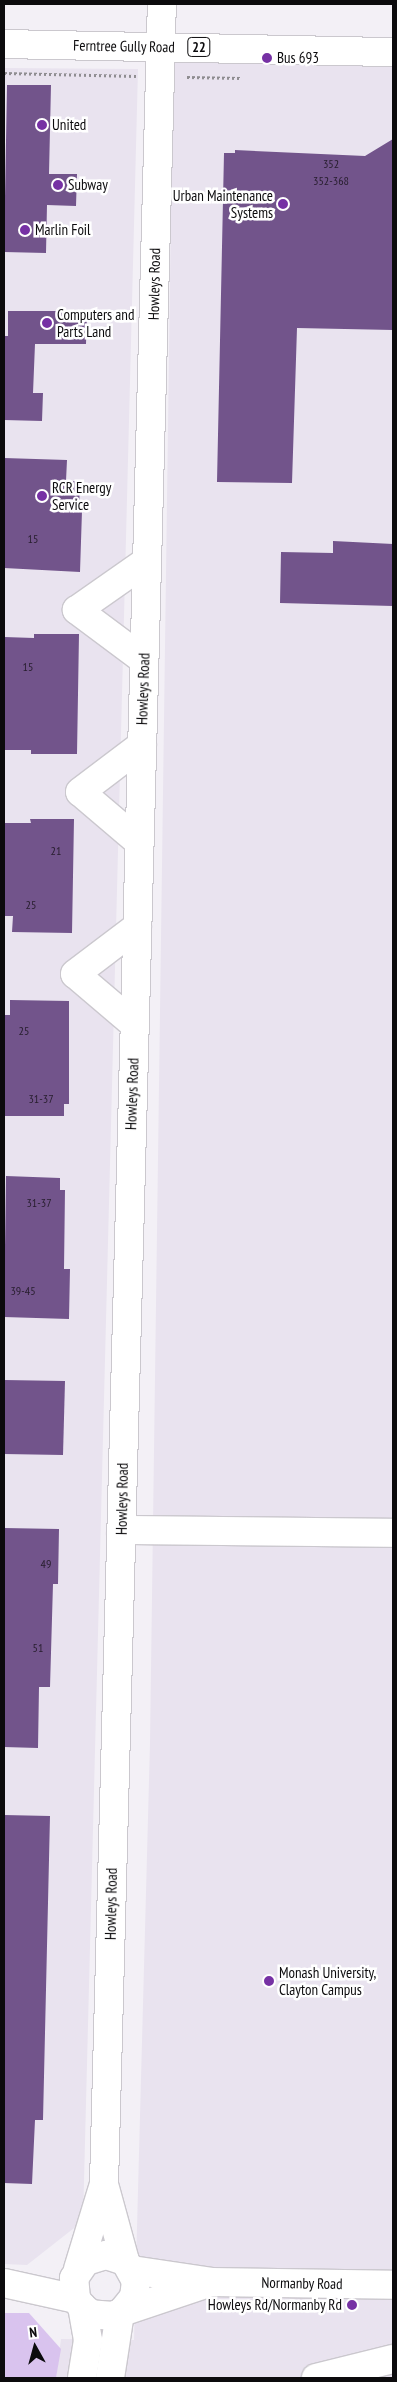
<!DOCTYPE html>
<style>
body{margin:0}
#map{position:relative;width:397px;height:2382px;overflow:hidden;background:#f3f0f6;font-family:"PT Sans Narrow",sans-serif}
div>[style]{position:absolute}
.built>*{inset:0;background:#e9e3ef}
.green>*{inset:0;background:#d9c3ee}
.building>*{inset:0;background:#72548b}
.path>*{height:3px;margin-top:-1.5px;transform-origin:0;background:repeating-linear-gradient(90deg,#8f8d91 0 2.5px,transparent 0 5px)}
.roads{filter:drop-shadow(1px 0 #cbc8ce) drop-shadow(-1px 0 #cbc8ce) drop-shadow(0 1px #cbc8ce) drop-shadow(0 -1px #cbc8ce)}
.minor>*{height:28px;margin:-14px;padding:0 14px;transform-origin:14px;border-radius:14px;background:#fff}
.major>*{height:28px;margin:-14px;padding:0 14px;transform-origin:14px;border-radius:14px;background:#fff}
.dots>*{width:14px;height:14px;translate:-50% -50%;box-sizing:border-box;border:2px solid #fff;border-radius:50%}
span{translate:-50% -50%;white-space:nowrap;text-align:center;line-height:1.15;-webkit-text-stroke:5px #fff;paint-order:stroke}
.number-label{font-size:12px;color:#261d2c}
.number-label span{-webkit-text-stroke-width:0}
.shield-label span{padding:1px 4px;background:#fff;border:1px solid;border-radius:4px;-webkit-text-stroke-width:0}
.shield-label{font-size:14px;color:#0c0b0d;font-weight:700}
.street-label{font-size:15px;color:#0c0b0d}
.poi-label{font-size:15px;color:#0c0b0d}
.left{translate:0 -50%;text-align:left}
.right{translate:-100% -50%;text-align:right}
.frame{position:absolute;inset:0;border:5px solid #0c0b0d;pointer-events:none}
.north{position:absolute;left:10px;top:2322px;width:50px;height:50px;-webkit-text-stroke:4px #fff;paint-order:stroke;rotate:353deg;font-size:14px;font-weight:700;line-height:20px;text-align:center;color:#0c0b0d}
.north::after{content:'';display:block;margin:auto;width:18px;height:22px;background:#0c0b0d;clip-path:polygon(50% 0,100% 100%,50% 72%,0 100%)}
</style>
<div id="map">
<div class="built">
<div style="clip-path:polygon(173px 61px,393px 66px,393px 2378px,56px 2378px,61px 2339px,134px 2340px,150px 1743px)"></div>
<div style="clip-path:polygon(4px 68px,138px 69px,83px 2221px,27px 2265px,4px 2264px)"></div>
</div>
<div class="green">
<div style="clip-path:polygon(4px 2313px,29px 2313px,61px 2349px,56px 2378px,4px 2378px)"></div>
</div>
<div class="building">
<div style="clip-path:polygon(7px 85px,51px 85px,49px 174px,77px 174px,76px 206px,47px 205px,46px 253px,4px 252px)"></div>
<div style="clip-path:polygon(393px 139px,393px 330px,297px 328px,292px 483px,217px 482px,224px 153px,235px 153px,235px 150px,365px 156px)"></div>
<div style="clip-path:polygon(8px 311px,87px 311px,86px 344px,35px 344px,33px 393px,43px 393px,42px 421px,4px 420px,4px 336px,8px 336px)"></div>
<div style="clip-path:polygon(4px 458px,67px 460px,66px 481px,80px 481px,79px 511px,82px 511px,80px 572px,4px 568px)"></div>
<div style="clip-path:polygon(333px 541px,393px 544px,393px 606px,280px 603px,281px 552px,333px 553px)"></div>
<div style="clip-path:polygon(34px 634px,79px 634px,77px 754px,31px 754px,31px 750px,4px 750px,4px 637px,34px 638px)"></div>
<div style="clip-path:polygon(30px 819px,74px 819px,72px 933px,12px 932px,13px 916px,4px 916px,4px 823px,31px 823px)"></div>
<div style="clip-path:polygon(10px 1000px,69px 1001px,69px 1104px,64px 1104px,64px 1116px,4px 1116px,4px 1015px,10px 1015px)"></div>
<div style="clip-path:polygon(6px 1176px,60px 1178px,60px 1190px,65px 1190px,64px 1269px,70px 1269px,69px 1319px,4px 1317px)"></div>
<div style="clip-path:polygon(4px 1380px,65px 1381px,63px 1455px,4px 1454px)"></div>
<div style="clip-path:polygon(4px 1528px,59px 1529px,58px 1584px,53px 1584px,50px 1687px,39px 1687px,38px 1748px,4px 1747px)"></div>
<div style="clip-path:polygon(4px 1815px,50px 1816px,43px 2120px,35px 2120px,32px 2184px,4px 2183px)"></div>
</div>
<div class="path">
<div style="left:4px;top:73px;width:132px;rotate:1.3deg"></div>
<div style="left:187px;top:77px;width:54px;rotate:1.1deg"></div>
</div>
<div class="roads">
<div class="minor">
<div style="left:144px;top:660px;width:84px;rotate:-143.3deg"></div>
<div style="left:77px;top:610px;width:85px;rotate:-35deg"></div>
<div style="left:139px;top:842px;width:77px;rotate:-139.7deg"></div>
<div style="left:80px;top:792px;width:78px;rotate:-37.2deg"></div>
<div style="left:134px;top:1024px;width:77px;rotate:-139.7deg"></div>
<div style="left:75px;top:974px;width:78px;rotate:-37.2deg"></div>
<div style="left:121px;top:1530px;width:272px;rotate:0.6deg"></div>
<div style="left:105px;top:2188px;width:76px;rotate:74.7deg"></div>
<div style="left:125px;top:2261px;width:23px;rotate:61deg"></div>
<div style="left:136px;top:2281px;width:16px;rotate:97deg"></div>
<div style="left:134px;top:2297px;width:19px;rotate:129deg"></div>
<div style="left:122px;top:2312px;width:10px;rotate:156deg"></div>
<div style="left:113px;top:2316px;width:22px;rotate:-175deg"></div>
<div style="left:91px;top:2314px;width:11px;rotate:-142deg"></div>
<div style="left:82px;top:2307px;width:10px;rotate:-127deg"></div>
<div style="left:76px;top:2299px;width:21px;rotate:-95deg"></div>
<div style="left:74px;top:2278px;width:21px;rotate:-55deg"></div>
<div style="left:86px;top:2261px;width:21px;rotate:-17deg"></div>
<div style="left:106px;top:2255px;width:20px;rotate:18deg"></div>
<div style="left:78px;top:2269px;width:89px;rotate:-73deg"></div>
<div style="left:104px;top:2184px;width:2181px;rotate:-88.48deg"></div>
<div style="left:132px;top:2270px;width:80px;rotate:8.6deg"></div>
<div style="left:211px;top:2282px;width:182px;rotate:0.9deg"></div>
<div style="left:4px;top:2283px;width:74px;rotate:12.5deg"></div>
<div style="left:122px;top:2312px;width:88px;rotate:-18.6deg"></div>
<div style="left:82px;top:2378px;width:38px;rotate:-81deg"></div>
<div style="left:88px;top:2340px;width:34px;rotate:-100deg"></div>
<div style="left:110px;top:2378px;width:66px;rotate:-81.3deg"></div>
<div style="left:316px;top:2378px;width:79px;rotate:-13.9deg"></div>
</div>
<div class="major">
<div style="left:4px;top:44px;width:389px;rotate:1.2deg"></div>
</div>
</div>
<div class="dots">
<div style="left:267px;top:58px;background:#7631a4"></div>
<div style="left:42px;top:125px;background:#7631a4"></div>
<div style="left:58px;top:185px;background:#7631a4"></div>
<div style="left:283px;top:204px;background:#7631a4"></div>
<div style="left:25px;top:230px;background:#7631a4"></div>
<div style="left:47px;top:323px;background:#7631a4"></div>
<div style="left:42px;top:496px;background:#7631a4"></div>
<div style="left:269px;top:1981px;background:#7631a4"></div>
<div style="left:352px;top:2305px;background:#7631a4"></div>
</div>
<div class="number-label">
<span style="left:331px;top:164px">352</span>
<span style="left:331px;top:181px">352-368</span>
<span style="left:33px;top:539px">15</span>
<span style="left:28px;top:667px">15</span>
<span style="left:56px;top:851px">21</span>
<span style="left:31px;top:905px">25</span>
<span style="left:24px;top:1031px">25</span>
<span style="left:41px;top:1099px">31-37</span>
<span style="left:39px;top:1203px">31-37</span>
<span style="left:23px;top:1291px">39-45</span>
<span style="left:46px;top:1564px">49</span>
<span style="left:38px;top:1648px">51</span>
</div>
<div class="shield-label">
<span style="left:199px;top:47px">22</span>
</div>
<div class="street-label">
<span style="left:124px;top:46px;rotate:1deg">Ferntree Gully Road</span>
<span style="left:154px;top:284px;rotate:-89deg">Howleys Road</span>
<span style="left:143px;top:689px;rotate:-88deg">Howleys Road</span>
<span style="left:132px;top:1094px;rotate:-88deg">Howleys Road</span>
<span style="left:122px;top:1499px;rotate:-89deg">Howleys Road</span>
<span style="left:111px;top:1904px;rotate:-89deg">Howleys Road</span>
<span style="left:302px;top:2283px;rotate:1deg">Normanby Road</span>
</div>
<div class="poi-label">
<span class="left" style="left:277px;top:58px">Bus 693</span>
<span class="left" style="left:52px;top:125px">United</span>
<span class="left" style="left:68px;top:185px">Subway</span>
<span class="right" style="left:273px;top:204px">Urban Maintenance<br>Systems</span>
<span class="left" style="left:35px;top:230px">Marlin Foil</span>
<span class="left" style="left:57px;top:323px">Computers and<br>Parts Land</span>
<span class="left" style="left:52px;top:496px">RCR Energy<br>Service</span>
<span class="left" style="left:279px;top:1981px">Monash University,<br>Clayton Campus</span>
<span class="right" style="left:342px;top:2305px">Howleys Rd/Normanby Rd</span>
</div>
<div class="frame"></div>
<div class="north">N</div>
</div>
